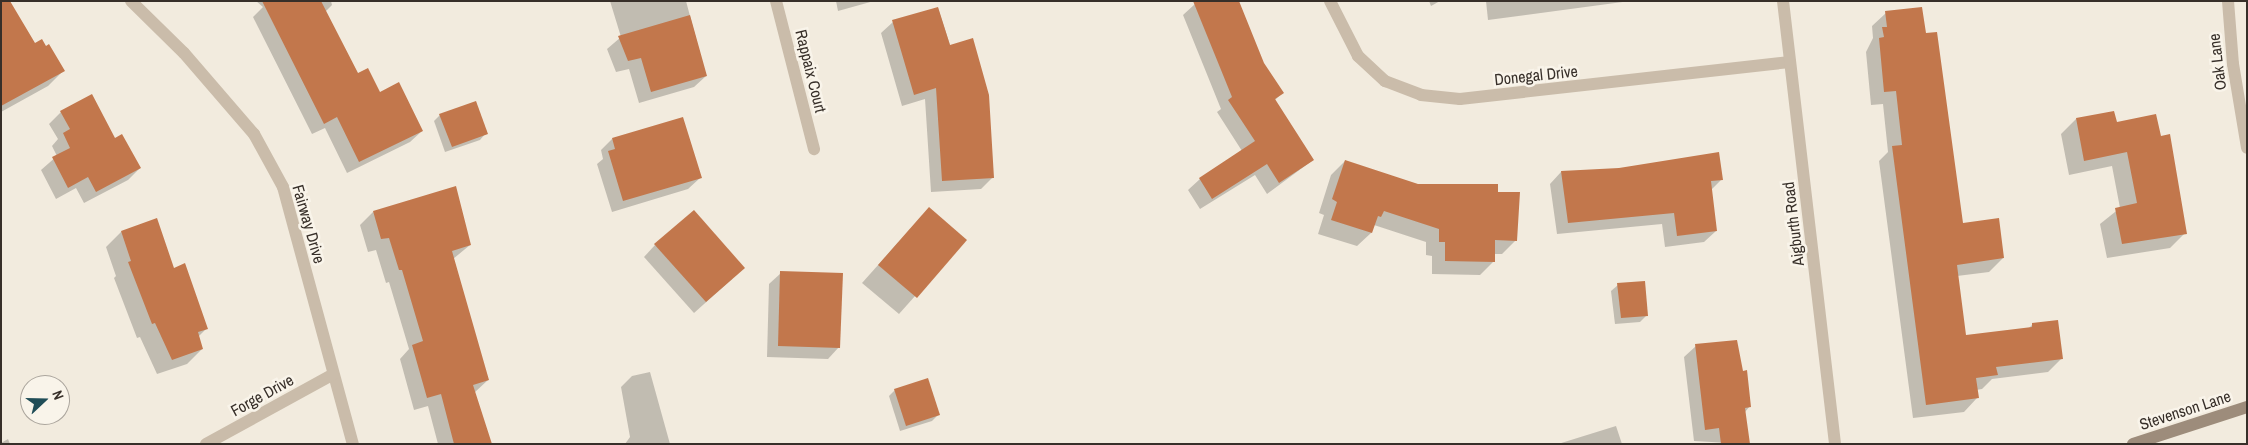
<!DOCTYPE html>
<style>
body{margin:0}
#map{position:relative;width:2248px;height:445px;overflow:hidden;background:#f2ebde;font-family:"Archivo Narrow",sans-serif}
div>[style]{position:absolute}
.shadow>*{inset:0;background:#0003}
.building>*{inset:0;background:#c2774c}
.street>*{height:12px;margin:-6px;padding:0 6px;transform-origin:6px;border-radius:6px;background:#cabcaa}
.secondary>*{height:12px;margin:-6px;padding:0 6px;transform-origin:6px;border-radius:6px;background:#9d8c7b}
span{translate:-50% -50%;white-space:nowrap;text-align:center;line-height:1.15;-webkit-text-stroke:5px #f9f4ea;paint-order:stroke}
.street-label{font-size:16px;color:#372f29}
.frame{position:absolute;inset:0;border:2px solid #372f29;pointer-events:none}
.north{position:absolute;left:20px;top:375px;width:50px;height:50px;box-sizing:border-box;background:#f9f4ea;border:1px solid #aba59d;border-radius:50%;rotate:69deg;font-size:14px;font-weight:700;line-height:20px;text-align:center;color:#372f29}
.north::after{content:'';display:block;margin:auto;width:18px;height:22px;background:#204d57;clip-path:polygon(50% 0,100% 100%,50% 72%,0 100%)}
</style>
<div id="map">
<div class="shadow">
<div style="clip-path:polygon(1px 1px,35px 44px,63px 71px,48px 86px,1px 112px)"></div>
<div style="clip-path:polygon(256px 1px,331px 1px,332px 5px,325px 12px,358px 74px,422px 131px,410px 142px,347px 173px,325px 128px,312px 134px,253px 17px,263px 7px)"></div>
<div style="clip-path:polygon(610px 1px,686px 1px,706px 76px,694px 87px,639px 103px,629px 69px,616px 72px,607px 49px,621px 37px)"></div>
<div style="clip-path:polygon(836px 1px,874px 1px,838px 11px)"></div>
<div style="clip-path:polygon(1429px 1px,1440px 1px,1431px 6px)"></div>
<div style="clip-path:polygon(1486px 1px,1630px 1px,1488px 20px)"></div>
<div style="clip-path:polygon(1195px 4px,1263px 64px,1282px 93px,1274px 101px,1313px 160px,1267px 194px,1255px 175px,1200px 209px,1188px 190px,1200px 179px,1242px 151px,1217px 112px,1221px 109px,1183px 15px)"></div>
<div style="clip-path:polygon(938px 8px,993px 177px,981px 189px,931px 192px,925px 99px,902px 106px,881px 33px,893px 22px)"></div>
<div style="clip-path:polygon(1886px 13px,1962px 224px,2003px 258px,1989px 272px,1957px 276px,1965px 337px,2028px 329px,2033px 324px,2062px 358px,2048px 372px,1992px 379px,1982px 389px,1976px 390px,1977px 398px,1964px 412px,1913px 418px,1879px 161px,1888px 152px,1883px 104px,1871px 105px,1866px 52px,1873px 38px,1872px 26px)"></div>
<div style="clip-path:polygon(61px 112px,114px 139px,140px 168px,128px 180px,84px 203px,76px 188px,56px 199px,41px 170px,57px 156px,52px 146px,58px 139px,49px 124px)"></div>
<div style="clip-path:polygon(440px 115px,486px 133px,480px 140px,445px 152px,434px 121px)"></div>
<div style="clip-path:polygon(2076px 119px,2116px 123px,2160px 137px,2185px 233px,2170px 248px,2107px 258px,2100px 224px,2120px 208px,2112px 166px,2069px 175px,2061px 134px)"></div>
<div style="clip-path:polygon(612px 139px,700px 178px,688px 189px,612px 212px,597px 164px,603px 159px,601px 150px)"></div>
<div style="clip-path:polygon(1345px 161px,1418px 185px,1496px 193px,1516px 240px,1502px 254px,1493px 254px,1493px 262px,1480px 275px,1432px 274px,1432px 256px,1426px 255px,1426px 242px,1374px 225px,1371px 233px,1357px 246px,1318px 234px,1324px 215px,1319px 213px,1331px 175px)"></div>
<div style="clip-path:polygon(1561px 172px,1721px 180px,1711px 190px,1716px 231px,1704px 242px,1665px 247px,1662px 224px,1557px 234px,1550px 184px)"></div>
<div style="clip-path:polygon(929px 208px,965px 240px,899px 314px,862px 283px)"></div>
<div style="clip-path:polygon(373px 212px,470px 245px,453px 259px,488px 380px,474px 393px,489px 444px,438px 444px,428px 406px,414px 410px,400px 359px,409px 349px,389px 282px,386px 283px,376px 250px,368px 252px,360px 225px)"></div>
<div style="clip-path:polygon(156px 220px,173px 269px,206px 329px,198px 337px,202px 349px,187px 364px,157px 374px,140px 337px,137px 338px,114px 278px,116px 276px,106px 247px,121px 232px)"></div>
<div style="clip-path:polygon(655px 245px,732px 279px,694px 313px,644px 257px)"></div>
<div style="clip-path:polygon(781px 273px,839px 347px,828px 359px,767px 357px,769px 284px)"></div>
<div style="clip-path:polygon(1618px 285px,1647px 315px,1640px 322px,1615px 324px,1611px 291px)"></div>
<div style="clip-path:polygon(1696px 346px,1750px 406px,1745px 412px,1746px 444px,1694px 441px,1684px 357px)"></div>
<div style="clip-path:polygon(650px 372px,670px 444px,625px 444px,630px 437px,621px 387px,632px 376px)"></div>
<div style="clip-path:polygon(895px 390px,938px 415px,932px 421px,900px 431px,889px 396px)"></div>
<div style="clip-path:polygon(1616px 426px,1622px 444px,1558px 444px)"></div>
<div style="clip-path:polygon(8px 439px,10px 444px,1px 444px,1px 443px)"></div>
</div>
<div class="building">
<div style="clip-path:polygon(1px 1px,10px 1px,35px 43px,42px 39px,46px 46px,49px 44px,65px 71px,1px 106px)"></div>
<div style="clip-path:polygon(262px 1px,321px 1px,358px 73px,368px 68px,380px 92px,399px 82px,423px 131px,359px 162px,337px 117px,324px 124px)"></div>
<div style="clip-path:polygon(1193px 1px,1239px 1px,1264px 63px,1284px 93px,1275px 99px,1314px 160px,1279px 183px,1267px 164px,1212px 199px,1199px 178px,1255px 141px,1228px 100px,1232px 97px)"></div>
<div style="clip-path:polygon(938px 7px,950px 45px,973px 38px,989px 95px,994px 178px,942px 181px,936px 88px,914px 95px,892px 20px)"></div>
<div style="clip-path:polygon(1922px 7px,1926px 33px,1937px 32px,1963px 223px,1999px 218px,2004px 258px,1957px 265px,1966px 335px,2032px 327px,2032px 323px,2058px 320px,2063px 359px,1996px 367px,1998px 375px,1976px 378px,1979px 398px,1926px 405px,1892px 146px,1902px 145px,1896px 91px,1884px 92px,1879px 38px,1884px 37px,1882px 27px,1887px 27px,1885px 11px)"></div>
<div style="clip-path:polygon(690px 15px,707px 76px,651px 92px,641px 58px,628px 61px,618px 36px)"></div>
<div style="clip-path:polygon(92px 94px,115px 138px,122px 134px,141px 168px,96px 192px,88px 177px,68px 188px,52px 157px,70px 148px,63px 133px,70px 129px,60px 111px)"></div>
<div style="clip-path:polygon(476px 101px,488px 134px,452px 147px,439px 114px)"></div>
<div style="clip-path:polygon(2114px 111px,2117px 122px,2156px 114px,2161px 136px,2170px 134px,2187px 234px,2122px 244px,2115px 208px,2137px 203px,2127px 152px,2084px 161px,2076px 118px)"></div>
<div style="clip-path:polygon(683px 117px,702px 178px,623px 201px,608px 151px,615px 149px,612px 138px)"></div>
<div style="clip-path:polygon(1719px 152px,1723px 180px,1711px 181px,1717px 231px,1677px 236px,1674px 213px,1568px 223px,1561px 171px,1619px 168px)"></div>
<div style="clip-path:polygon(1345px 160px,1418px 184px,1498px 184px,1498px 192px,1520px 192px,1517px 241px,1495px 240px,1495px 262px,1445px 261px,1445px 242px,1439px 242px,1439px 229px,1384px 211px,1381px 217px,1378px 216px,1372px 233px,1331px 220px,1337px 202px,1332px 199px)"></div>
<div style="clip-path:polygon(456px 186px,471px 245px,452px 251px,489px 380px,473px 385px,492px 444px,454px 444px,441px 394px,427px 398px,412px 345px,423px 341px,402px 270px,399px 270px,389px 238px,381px 239px,373px 211px)"></div>
<div style="clip-path:polygon(929px 207px,967px 240px,917px 298px,878px 265px)"></div>
<div style="clip-path:polygon(694px 210px,745px 268px,706px 302px,654px 244px)"></div>
<div style="clip-path:polygon(157px 218px,174px 268px,185px 263px,208px 329px,198px 332px,203px 349px,172px 360px,155px 323px,152px 324px,128px 262px,131px 261px,121px 231px)"></div>
<div style="clip-path:polygon(780px 271px,843px 273px,840px 348px,778px 346px)"></div>
<div style="clip-path:polygon(1645px 281px,1648px 316px,1621px 318px,1617px 283px)"></div>
<div style="clip-path:polygon(1737px 340px,1743px 371px,1747px 370px,1751px 407px,1745px 408px,1750px 444px,1721px 444px,1719px 428px,1705px 430px,1695px 344px)"></div>
<div style="clip-path:polygon(928px 378px,940px 415px,906px 426px,894px 389px)"></div>
</div>
<div class="street">
<div style="left:131px;top:1px;width:74px;rotate:44.5deg"></div>
<div style="left:184px;top:53px;width:107px;rotate:49.2deg"></div>
<div style="left:254px;top:134px;width:60px;rotate:61.3deg"></div>
<div style="left:283px;top:187px;width:266px;rotate:74.8deg"></div>
<div style="left:776px;top:1px;width:153px;rotate:75.6deg"></div>
<div style="left:1330px;top:1px;width:62px;rotate:63deg"></div>
<div style="left:1358px;top:56px;width:37px;rotate:43deg"></div>
<div style="left:1385px;top:81px;width:39px;rotate:21deg"></div>
<div style="left:1421px;top:95px;width:39px;rotate:6deg"></div>
<div style="left:1460px;top:99px;width:332px;rotate:-6.4deg"></div>
<div style="left:1783px;top:1px;width:446px;rotate:83.3deg"></div>
<div style="left:2228px;top:1px;width:63px;rotate:85.5deg"></div>
<div style="left:2233px;top:64px;width:85px;rotate:80.5deg"></div>
<div style="left:206px;top:444px;width:144px;rotate:-28.7deg"></div>
</div>
<div class="secondary">
<div style="left:2133px;top:444px;width:120px;rotate:-18deg"></div>
</div>
<div class="street-label">
<span style="left:2217px;top:62px;rotate:-97deg">Oak Lane</span>
<span style="left:811px;top:71px;rotate:76deg">Rappaix Court</span>
<span style="left:1536px;top:75px;rotate:-6deg">Donegal Drive</span>
<span style="left:309px;top:224px;rotate:74deg">Fairway Drive</span>
<span style="left:1793px;top:224px;rotate:-97deg">Aigburth Road</span>
<span style="left:262px;top:395px;rotate:-29deg">Forge Drive</span>
<span style="left:2185px;top:410px;rotate:-18deg">Stevenson Lane</span>
</div>
<div class="frame"></div>
<div class="north">N</div>
</div>
